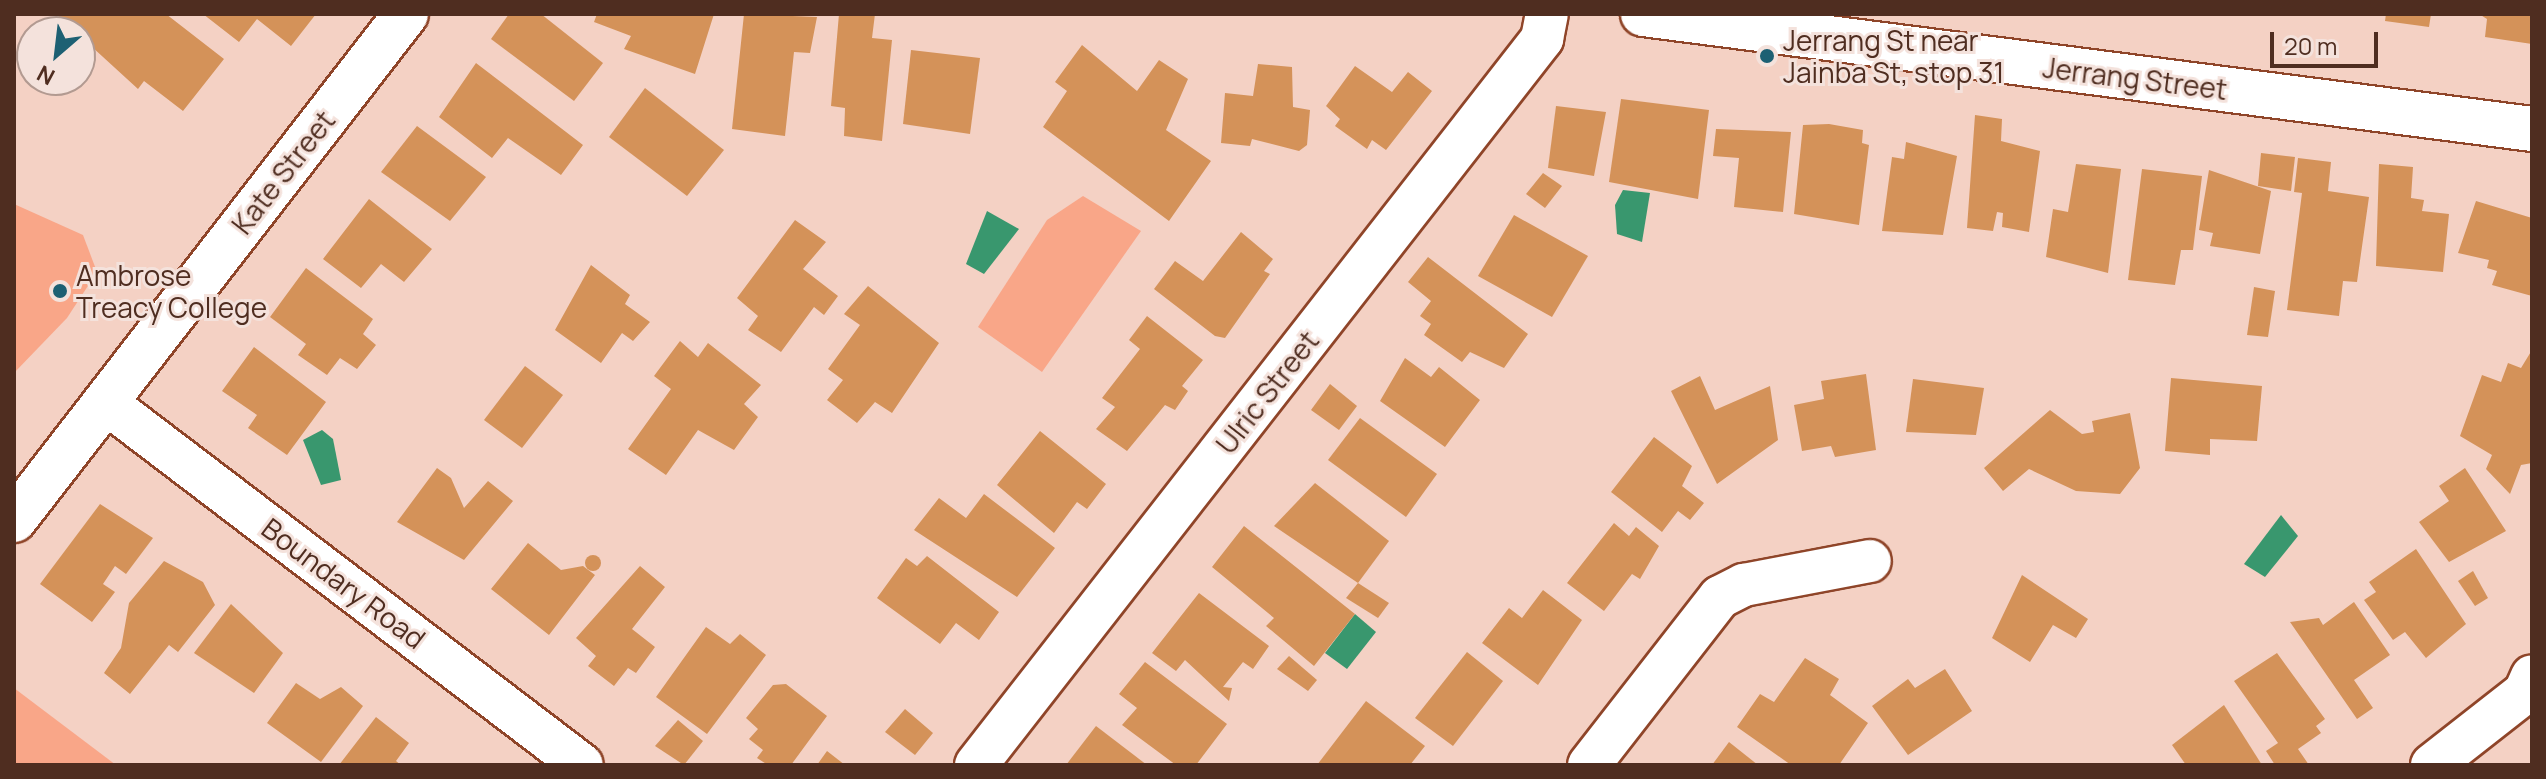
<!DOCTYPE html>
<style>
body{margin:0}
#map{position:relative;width:2546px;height:779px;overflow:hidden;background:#f4d1c4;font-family:Manrope,sans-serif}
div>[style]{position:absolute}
.green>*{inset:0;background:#f9a688}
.water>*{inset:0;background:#39976e}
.building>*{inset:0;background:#d49259}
.round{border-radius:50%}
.roads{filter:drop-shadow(2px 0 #8f4529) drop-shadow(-2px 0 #8f4529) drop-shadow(0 2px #8f4529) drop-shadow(0 -2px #8f4529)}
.minor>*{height:42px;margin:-21px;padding:0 21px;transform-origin:21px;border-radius:21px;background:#fff}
.tertiary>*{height:44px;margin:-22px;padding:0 22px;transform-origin:22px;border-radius:22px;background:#fff}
.dots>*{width:22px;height:22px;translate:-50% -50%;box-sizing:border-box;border:4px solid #f4e2dc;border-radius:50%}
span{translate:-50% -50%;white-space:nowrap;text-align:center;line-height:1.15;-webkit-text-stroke:6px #f4e2dc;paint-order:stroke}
.poi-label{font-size:28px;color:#4f2d20}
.left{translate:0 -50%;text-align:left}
.street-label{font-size:28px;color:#4f2d20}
.frame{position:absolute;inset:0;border:16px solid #4f2d20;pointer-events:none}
.north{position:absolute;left:16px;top:16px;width:80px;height:80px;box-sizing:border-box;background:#f4e2dc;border:2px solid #b29a91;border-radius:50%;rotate:208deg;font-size:22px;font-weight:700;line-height:32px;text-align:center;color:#4f2d20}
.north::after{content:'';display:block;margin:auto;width:28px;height:36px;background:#1d6073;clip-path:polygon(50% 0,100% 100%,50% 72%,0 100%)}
.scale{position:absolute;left:2270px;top:32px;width:108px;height:36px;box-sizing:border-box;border:4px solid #4f2d20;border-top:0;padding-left:10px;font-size:24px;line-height:28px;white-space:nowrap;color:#4f2d20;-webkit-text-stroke:6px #f4e2dc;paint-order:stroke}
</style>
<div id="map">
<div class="green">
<div style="clip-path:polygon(1083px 196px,1141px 231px,1042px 372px,978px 327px,1047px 220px)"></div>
<div style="clip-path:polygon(14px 204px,83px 235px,97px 272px,67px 318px,14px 373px)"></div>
<div style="clip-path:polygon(14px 688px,116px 765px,14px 765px)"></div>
</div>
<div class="water">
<div style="clip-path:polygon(1623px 190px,1650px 193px,1642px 242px,1617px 234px,1615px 205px)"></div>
<div style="clip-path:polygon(987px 211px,1019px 229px,984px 274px,966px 264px)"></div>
<div style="clip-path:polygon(322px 430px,333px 439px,341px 480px,321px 485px,303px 440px)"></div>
<div style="clip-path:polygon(2281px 515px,2298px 536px,2265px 577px,2244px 564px)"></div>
<div style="clip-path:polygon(1355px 614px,1376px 632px,1347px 669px,1325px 653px)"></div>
</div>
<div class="building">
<div style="clip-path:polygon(56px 14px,166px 14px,224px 59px,183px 111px,144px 81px,138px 89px)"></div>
<div style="clip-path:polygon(203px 14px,316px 14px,291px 46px,257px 19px,239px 42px)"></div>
<div style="clip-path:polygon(509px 14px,541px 14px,603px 63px,574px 101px,491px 39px)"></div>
<div style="clip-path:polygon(597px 14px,714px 14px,695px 74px,624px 49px,631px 36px,594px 22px)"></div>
<div style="clip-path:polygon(744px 14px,817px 17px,810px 53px,794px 52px,785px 136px,732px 129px)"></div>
<div style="clip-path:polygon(839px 14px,875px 14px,872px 38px,892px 40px,882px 141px,844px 136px,845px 108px,831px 106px)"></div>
<div style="clip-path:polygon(2386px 14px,2431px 14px,2429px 27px,2385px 21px)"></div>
<div style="clip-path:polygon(2479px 14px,2532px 14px,2532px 44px,2485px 37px,2487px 19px)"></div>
<div style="clip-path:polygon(1082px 45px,1137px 91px,1159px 60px,1188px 79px,1166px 130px,1211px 161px,1169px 221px,1043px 127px,1067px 91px,1055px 82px)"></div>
<div style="clip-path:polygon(911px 50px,980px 58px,970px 134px,903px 124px)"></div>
<div style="clip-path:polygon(476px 63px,583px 145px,561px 175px,508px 138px,492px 158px,439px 117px)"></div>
<div style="clip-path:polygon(1258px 64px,1292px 67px,1293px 107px,1310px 110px,1307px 145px,1299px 151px,1252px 139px,1250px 146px,1221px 143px,1225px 93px,1253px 96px)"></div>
<div style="clip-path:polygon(1355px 66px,1392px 92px,1408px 72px,1432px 91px,1386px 150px,1372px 140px,1367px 149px,1335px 126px,1340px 119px,1326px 106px)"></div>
<div style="clip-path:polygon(645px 88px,724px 150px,687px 196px,609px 137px)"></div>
<div style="clip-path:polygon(1621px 99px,1709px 110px,1698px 199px,1609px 182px)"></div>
<div style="clip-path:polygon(1556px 106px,1606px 112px,1594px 176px,1548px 168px)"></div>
<div style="clip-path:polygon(1975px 115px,2002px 119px,2001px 141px,2040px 151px,2029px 232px,2002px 227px,2003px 213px,1997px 212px,1993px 231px,1967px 228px)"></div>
<div style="clip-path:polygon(1829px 124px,1863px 130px,1862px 143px,1869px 145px,1859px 225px,1794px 214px,1803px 125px)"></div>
<div style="clip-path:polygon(417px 126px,486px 177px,450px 221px,381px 172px)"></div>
<div style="clip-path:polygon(1716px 129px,1791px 132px,1783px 212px,1734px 207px,1739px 158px,1713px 156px)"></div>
<div style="clip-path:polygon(1906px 142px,1957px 156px,1943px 235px,1882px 231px,1892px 157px,1904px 159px)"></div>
<div style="clip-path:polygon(2261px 153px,2295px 157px,2291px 191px,2258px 186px)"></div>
<div style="clip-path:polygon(2298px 158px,2331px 162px,2328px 191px,2369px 197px,2357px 282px,2343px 281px,2339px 316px,2287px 310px,2302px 193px,2294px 192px)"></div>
<div style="clip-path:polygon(2076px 164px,2121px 169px,2108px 273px,2046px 257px,2053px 209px,2068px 212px)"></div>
<div style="clip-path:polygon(2379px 164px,2413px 167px,2411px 198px,2424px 200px,2422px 211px,2449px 214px,2443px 272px,2376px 266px)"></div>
<div style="clip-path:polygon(2142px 169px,2202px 176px,2193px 250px,2181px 250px,2175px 285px,2128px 280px)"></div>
<div style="clip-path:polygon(2209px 170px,2271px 191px,2260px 254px,2210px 246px,2213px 233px,2199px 230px)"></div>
<div style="clip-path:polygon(1543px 173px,1562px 186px,1545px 208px,1526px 194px)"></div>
<div style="clip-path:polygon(369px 199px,432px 249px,404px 282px,381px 264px,361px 288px,323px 259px)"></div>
<div style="clip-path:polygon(2476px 201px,2532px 218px,2532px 296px,2492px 285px,2497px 271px,2487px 268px,2489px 260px,2458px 253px)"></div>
<div style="clip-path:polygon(1514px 215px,1588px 256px,1552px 317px,1478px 276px)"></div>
<div style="clip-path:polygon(795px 220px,826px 242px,803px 269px,838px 296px,824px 315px,814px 307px,781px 352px,748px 330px,758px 316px,737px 298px)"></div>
<div style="clip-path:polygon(1241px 232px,1273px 259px,1264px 271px,1270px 274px,1225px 338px,1215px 336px,1154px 289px,1175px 261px,1203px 281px)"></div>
<div style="clip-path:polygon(1428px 257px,1528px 334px,1504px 368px,1470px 352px,1462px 362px,1424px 335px,1431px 324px,1420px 316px,1431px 301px,1408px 282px)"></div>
<div style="clip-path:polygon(591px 265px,630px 295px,625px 304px,650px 322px,633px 341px,622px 333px,601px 363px,555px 330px)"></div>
<div style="clip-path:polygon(306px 268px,373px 319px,363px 334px,376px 345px,357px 369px,340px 358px,327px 375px,298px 355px,306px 344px,270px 317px)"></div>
<div style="clip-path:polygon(868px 286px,939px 343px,892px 413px,875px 402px,857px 423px,827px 400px,843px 380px,828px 369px,860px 325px,844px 314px)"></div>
<div style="clip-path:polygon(2254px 287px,2275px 291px,2268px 337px,2247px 335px)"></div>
<div style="clip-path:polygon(1147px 316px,1203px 360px,1182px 386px,1188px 391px,1175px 410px,1165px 405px,1127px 451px,1096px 429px,1115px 407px,1102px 398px,1140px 349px,1129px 340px)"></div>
<div style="clip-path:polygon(680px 341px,698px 357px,708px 343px,761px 385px,744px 404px,758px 417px,734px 450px,698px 430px,666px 475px,628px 449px,671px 389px,654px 376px)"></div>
<div style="clip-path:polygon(254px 347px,326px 402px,287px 455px,248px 428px,257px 415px,222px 391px)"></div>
<div style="clip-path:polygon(2532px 350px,2532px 463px,2521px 465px,2510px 494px,2486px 469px,2492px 455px,2460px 436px,2482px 375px,2501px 382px,2508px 363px,2521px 368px)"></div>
<div style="clip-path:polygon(1405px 358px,1431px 377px,1439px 367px,1480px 400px,1445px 447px,1380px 401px)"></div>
<div style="clip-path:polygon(525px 366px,563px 395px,522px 448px,484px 420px)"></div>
<div style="clip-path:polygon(1866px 374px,1876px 450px,1835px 457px,1831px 446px,1802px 451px,1794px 405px,1824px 399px,1821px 381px)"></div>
<div style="clip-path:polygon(1700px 376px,1715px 410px,1770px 386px,1778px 440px,1717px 484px,1671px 391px)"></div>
<div style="clip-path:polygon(2171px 378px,2262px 386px,2257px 441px,2210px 439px,2210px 455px,2165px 451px)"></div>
<div style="clip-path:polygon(1913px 379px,1984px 388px,1976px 435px,1906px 432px)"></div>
<div style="clip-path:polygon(1330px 384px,1357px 406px,1339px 430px,1311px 410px)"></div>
<div style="clip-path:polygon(2050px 410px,2082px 434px,2094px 432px,2092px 421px,2130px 413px,2140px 468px,2120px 494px,2076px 491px,2029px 469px,2003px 491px,1984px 468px)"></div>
<div style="clip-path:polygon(1360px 418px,1437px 474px,1406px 517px,1328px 460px)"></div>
<div style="clip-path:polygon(1040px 431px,1106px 484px,1087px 509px,1077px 502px,1054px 533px,997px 485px)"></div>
<div style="clip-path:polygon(1654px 437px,1692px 466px,1682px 486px,1704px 503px,1690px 520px,1678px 511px,1662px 532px,1611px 492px)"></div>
<div style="clip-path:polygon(437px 468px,451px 478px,464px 508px,488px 481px,513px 501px,464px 560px,397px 522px)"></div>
<div style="clip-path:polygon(2465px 468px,2506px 531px,2449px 562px,2419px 522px,2449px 501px,2439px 486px)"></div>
<div style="clip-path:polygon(1315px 483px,1389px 541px,1358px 583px,1274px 526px)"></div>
<div style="clip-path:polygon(984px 494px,1055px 548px,1017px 597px,914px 530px,939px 498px,966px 518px)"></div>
<div style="clip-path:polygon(100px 504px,153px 538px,126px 574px,115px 566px,103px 584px,115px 592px,92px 622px,40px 584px)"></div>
<div style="clip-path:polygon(1614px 523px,1629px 536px,1636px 527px,1659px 546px,1640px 579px,1632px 574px,1604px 611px,1567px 583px)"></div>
<div style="clip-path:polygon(1244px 526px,1355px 614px,1314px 666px,1266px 626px,1274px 618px,1212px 567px)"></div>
<div style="clip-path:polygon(528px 543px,561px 570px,583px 566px,595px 575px,549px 635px,491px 589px)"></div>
<div style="clip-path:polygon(2416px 549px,2466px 624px,2426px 658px,2405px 632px,2393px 640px,2364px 600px,2376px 592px,2369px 582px)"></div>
<div class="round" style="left:585px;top:555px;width:16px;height:16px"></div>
<div style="clip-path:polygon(927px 556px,999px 612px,979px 640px,956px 623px,940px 644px,877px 598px,906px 558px,917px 566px)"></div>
<div style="clip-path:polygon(164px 561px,203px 582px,215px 605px,178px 652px,169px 645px,130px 694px,104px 673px,121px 648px,129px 603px)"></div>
<div style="clip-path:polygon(640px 566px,665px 587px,632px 629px,655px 647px,636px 673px,628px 668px,614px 686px,588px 666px,596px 656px,576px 638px)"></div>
<div style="clip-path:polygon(2473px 571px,2488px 598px,2475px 606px,2458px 581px)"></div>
<div style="clip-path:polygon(2022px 575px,2088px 619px,2076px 638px,2053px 625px,2030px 662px,1992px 638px)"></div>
<div style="clip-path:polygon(1358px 583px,1389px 603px,1378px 618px,1346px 598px)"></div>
<div style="clip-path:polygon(1543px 590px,1582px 620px,1538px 685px,1482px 643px,1509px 608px,1522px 618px)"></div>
<div style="clip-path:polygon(1199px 593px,1269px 646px,1253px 669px,1243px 662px,1223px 687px,1232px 688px,1229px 701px,1185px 660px,1176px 671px,1152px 653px)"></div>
<div style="clip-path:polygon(2354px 602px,2390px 655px,2354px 680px,2373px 708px,2357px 719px,2290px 622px,2319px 618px,2323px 625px)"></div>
<div style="clip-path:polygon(231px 604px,283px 653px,254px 693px,194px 653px)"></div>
<div style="clip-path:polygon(706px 627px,730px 644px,740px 634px,766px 655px,707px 734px,656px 697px)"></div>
<div style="clip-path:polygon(1467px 652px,1503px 681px,1453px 746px,1415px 718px)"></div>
<div style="clip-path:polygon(2277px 653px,2325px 719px,2316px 726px,2321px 733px,2298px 749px,2309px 765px,2275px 765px,2266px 751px,2278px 743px,2234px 681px)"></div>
<div style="clip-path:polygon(1289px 656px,1317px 680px,1308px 691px,1277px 669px)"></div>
<div style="clip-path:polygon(1805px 658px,1839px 679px,1830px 695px,1868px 723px,1839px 765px,1791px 765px,1737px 727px,1760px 694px,1774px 702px)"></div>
<div style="clip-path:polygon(1145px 662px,1227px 724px,1196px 765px,1176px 765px,1122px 725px,1137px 708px,1119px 694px)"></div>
<div style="clip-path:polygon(1945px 669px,1972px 711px,1908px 755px,1872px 706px,1908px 679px,1915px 688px)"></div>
<div style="clip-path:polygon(296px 683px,320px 699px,341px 687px,363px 706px,321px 762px,267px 723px)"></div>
<div style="clip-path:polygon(786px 684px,827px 716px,791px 765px,768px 765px,757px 758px,763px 750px,749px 739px,758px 729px,746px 718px,773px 685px)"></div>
<div style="clip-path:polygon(1366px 701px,1425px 746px,1410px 765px,1317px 765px)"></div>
<div style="clip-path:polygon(2224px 705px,2262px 765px,2186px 765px,2172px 745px)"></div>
<div style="clip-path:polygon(905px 709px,933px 733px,915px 755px,885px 732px)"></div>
<div style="clip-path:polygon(376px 717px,409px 743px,396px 761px,401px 765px,339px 765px)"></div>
<div style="clip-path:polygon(678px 720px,703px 741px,684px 765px,655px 746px)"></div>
<div style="clip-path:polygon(1096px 726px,1147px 765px,1066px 765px)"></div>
<div style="clip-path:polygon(1729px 742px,1758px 765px,1712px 765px)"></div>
<div style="clip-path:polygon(827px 751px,845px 765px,817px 765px)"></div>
</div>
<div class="roads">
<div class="minor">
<div style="left:105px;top:402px;width:599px;rotate:37.27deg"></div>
<div style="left:976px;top:765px;width:921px;rotate:-52.06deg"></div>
<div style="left:1542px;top:39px;width:25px;rotate:-79deg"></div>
<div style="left:1589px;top:765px;width:213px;rotate:-52.1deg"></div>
<div style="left:1720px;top:597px;width:27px;rotate:-27deg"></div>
<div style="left:1744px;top:585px;width:128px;rotate:-10.8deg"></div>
<div style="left:2432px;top:765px;width:118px;rotate:-38.1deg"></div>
<div style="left:2525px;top:692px;width:17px;rotate:-66deg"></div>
</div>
<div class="tertiary">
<div style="left:1643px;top:14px;width:896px;rotate:7.37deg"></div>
<div style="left:14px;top:520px;width:640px;rotate:-52.23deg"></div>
</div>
</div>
<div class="dots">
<div style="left:1767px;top:56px;background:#1d6073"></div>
<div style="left:60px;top:291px;background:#1d6073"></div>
</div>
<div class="poi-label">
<span class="left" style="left:1783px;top:56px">Jerrang St near<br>Jainba St, stop 31</span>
<span class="left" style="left:76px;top:291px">Ambrose<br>Treacy College</span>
</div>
<div class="street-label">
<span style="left:2135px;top:78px;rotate:7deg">Jerrang Street</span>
<span style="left:283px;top:172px;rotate:-52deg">Kate Street</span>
<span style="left:1267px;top:392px;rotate:-52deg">Ulric Street</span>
<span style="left:344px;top:583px;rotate:37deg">Boundary Road</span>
</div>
<div class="frame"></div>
<div class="north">N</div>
<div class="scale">20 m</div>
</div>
